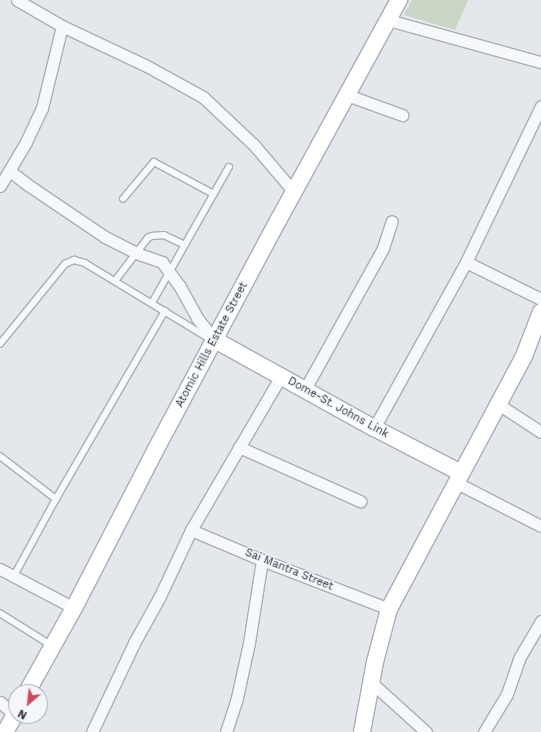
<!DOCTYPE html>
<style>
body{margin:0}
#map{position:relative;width:541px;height:732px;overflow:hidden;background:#e4e7ec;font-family:"Work Sans",sans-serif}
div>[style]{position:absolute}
.green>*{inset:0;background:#c9d6c5}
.roads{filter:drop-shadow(1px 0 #a9aeb7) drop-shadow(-1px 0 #a9aeb7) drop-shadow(0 1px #a9aeb7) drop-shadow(0 -1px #a9aeb7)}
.lane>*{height:5.5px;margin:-2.75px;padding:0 2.75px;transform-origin:2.75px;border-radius:2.75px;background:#f7f8fa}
.street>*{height:11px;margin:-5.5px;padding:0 5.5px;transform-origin:5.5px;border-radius:5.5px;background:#f7f8fa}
.secondary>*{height:16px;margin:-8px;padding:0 8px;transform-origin:8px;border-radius:8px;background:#fff}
span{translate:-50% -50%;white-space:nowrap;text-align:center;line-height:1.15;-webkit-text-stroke:3px #f4f6f9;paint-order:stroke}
.street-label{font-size:11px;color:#2b3445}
.north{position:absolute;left:8px;top:684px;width:40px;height:40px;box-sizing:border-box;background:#f4f6f9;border:1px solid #a4a8b1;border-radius:50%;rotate:208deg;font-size:11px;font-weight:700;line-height:16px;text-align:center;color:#2b3445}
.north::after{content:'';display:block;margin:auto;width:14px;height:18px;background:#d1495b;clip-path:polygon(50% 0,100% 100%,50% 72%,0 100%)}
</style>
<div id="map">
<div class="green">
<div style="clip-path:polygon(412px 0,468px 0,455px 30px,404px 15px)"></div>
</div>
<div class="roads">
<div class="lane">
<div style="left:123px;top:199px;width:48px;rotate:-50deg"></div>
<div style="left:154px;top:162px;width:68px;rotate:28.1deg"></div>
<div style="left:115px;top:281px;width:54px;rotate:-52.5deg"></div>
<div style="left:148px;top:238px;width:4px;rotate:-27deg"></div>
<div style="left:152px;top:236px;width:12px;rotate:-5deg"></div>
<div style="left:164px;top:235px;width:23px;rotate:25deg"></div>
<div style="left:152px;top:303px;width:156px;rotate:-60.5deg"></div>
<div style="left:0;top:344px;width:103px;rotate:-50.9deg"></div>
<div style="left:65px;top:264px;width:10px;rotate:-24deg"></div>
<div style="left:74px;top:260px;width:11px;rotate:15deg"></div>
<div style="left:85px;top:263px;width:145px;rotate:31.2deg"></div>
<div style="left:0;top:456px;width:71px;rotate:37.5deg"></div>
<div style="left:14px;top:576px;width:88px;rotate:-61.4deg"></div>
<div style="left:56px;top:499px;width:217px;rotate:-59.9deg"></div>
<div style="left:0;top:613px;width:60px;rotate:32.1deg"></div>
</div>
<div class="street">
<div style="left:17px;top:0;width:52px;rotate:30deg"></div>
<div style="left:62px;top:26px;width:92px;rotate:25.2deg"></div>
<div style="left:145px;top:65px;width:66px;rotate:28.9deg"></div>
<div style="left:203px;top:97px;width:70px;rotate:43.3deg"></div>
<div style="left:254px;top:145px;width:62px;rotate:49.6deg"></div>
<div style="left:388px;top:20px;width:159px;rotate:15.4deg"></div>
<div style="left:347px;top:95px;width:59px;rotate:20deg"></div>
<div style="left:10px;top:171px;width:23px;rotate:38deg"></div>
<div style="left:28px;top:185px;width:93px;rotate:34deg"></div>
<div style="left:105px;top:237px;width:35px;rotate:27deg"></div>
<div style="left:136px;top:253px;width:28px;rotate:19deg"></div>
<div style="left:162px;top:262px;width:29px;rotate:54deg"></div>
<div style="left:179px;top:285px;width:38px;rotate:61deg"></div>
<div style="left:197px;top:318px;width:28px;rotate:51deg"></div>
<div style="left:0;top:186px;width:51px;rotate:-59.4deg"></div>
<div style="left:26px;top:142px;width:38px;rotate:-65deg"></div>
<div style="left:42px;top:108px;width:84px;rotate:-76.3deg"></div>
<div style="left:466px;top:262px;width:84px;rotate:26.3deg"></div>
<div style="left:305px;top:389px;width:161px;rotate:-61deg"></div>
<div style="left:383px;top:248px;width:28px;rotate:-72deg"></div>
<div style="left:498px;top:404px;width:51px;rotate:33.1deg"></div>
<div style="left:374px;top:428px;width:190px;rotate:-61deg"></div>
<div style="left:466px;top:262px;width:173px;rotate:-64.3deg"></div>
<div style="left:239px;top:447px;width:133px;rotate:24.1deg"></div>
<div style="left:457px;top:483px;width:94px;rotate:27.1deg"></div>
<div style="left:191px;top:530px;width:77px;rotate:22.9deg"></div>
<div style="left:262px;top:560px;width:136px;rotate:21.1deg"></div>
<div style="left:0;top:569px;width:84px;rotate:27.8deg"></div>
<div style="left:372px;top:683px;width:73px;rotate:42.2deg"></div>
<div style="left:0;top:702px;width:20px;rotate:41deg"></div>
<div style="left:92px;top:732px;width:98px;rotate:-64.7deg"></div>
<div style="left:134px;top:643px;width:54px;rotate:-61deg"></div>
<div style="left:160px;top:596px;width:73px;rotate:-64.8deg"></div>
<div style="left:191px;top:530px;width:178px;rotate:-59.7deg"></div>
<div style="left:226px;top:732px;width:32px;rotate:-72deg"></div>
<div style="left:236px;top:702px;width:60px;rotate:-77.6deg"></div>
<div style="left:249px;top:643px;width:84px;rotate:-81.1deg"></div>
<div style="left:484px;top:732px;width:44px;rotate:-58.8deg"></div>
<div style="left:507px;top:694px;width:39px;rotate:-71deg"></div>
<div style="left:520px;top:657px;width:42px;rotate:-59.7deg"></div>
</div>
<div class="secondary">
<div style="left:215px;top:340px;width:182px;rotate:29deg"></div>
<div style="left:374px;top:428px;width:98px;rotate:27.3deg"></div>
<div style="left:27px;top:692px;width:96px;rotate:-60.8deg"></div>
<div style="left:74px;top:608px;width:179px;rotate:-62.7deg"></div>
<div style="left:156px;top:449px;width:261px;rotate:-61.9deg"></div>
<div style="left:279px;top:219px;width:250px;rotate:-61.3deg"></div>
<div style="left:5px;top:732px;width:22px;rotate:-60deg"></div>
<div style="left:362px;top:732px;width:71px;rotate:-79.5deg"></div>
<div style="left:375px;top:662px;width:55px;rotate:-75.2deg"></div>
<div style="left:389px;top:609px;width:287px;rotate:-61.9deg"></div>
<div style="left:524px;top:356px;width:47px;rotate:-68.9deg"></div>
</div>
</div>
<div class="street-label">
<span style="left:212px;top:345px;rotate:-62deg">Atomic Hills Estate Street</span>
<span style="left:338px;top:408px;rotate:29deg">Dome-St. Johns Link</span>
<span style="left:289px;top:570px;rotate:22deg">Sai Mantra Street</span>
</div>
<div class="north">N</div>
</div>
